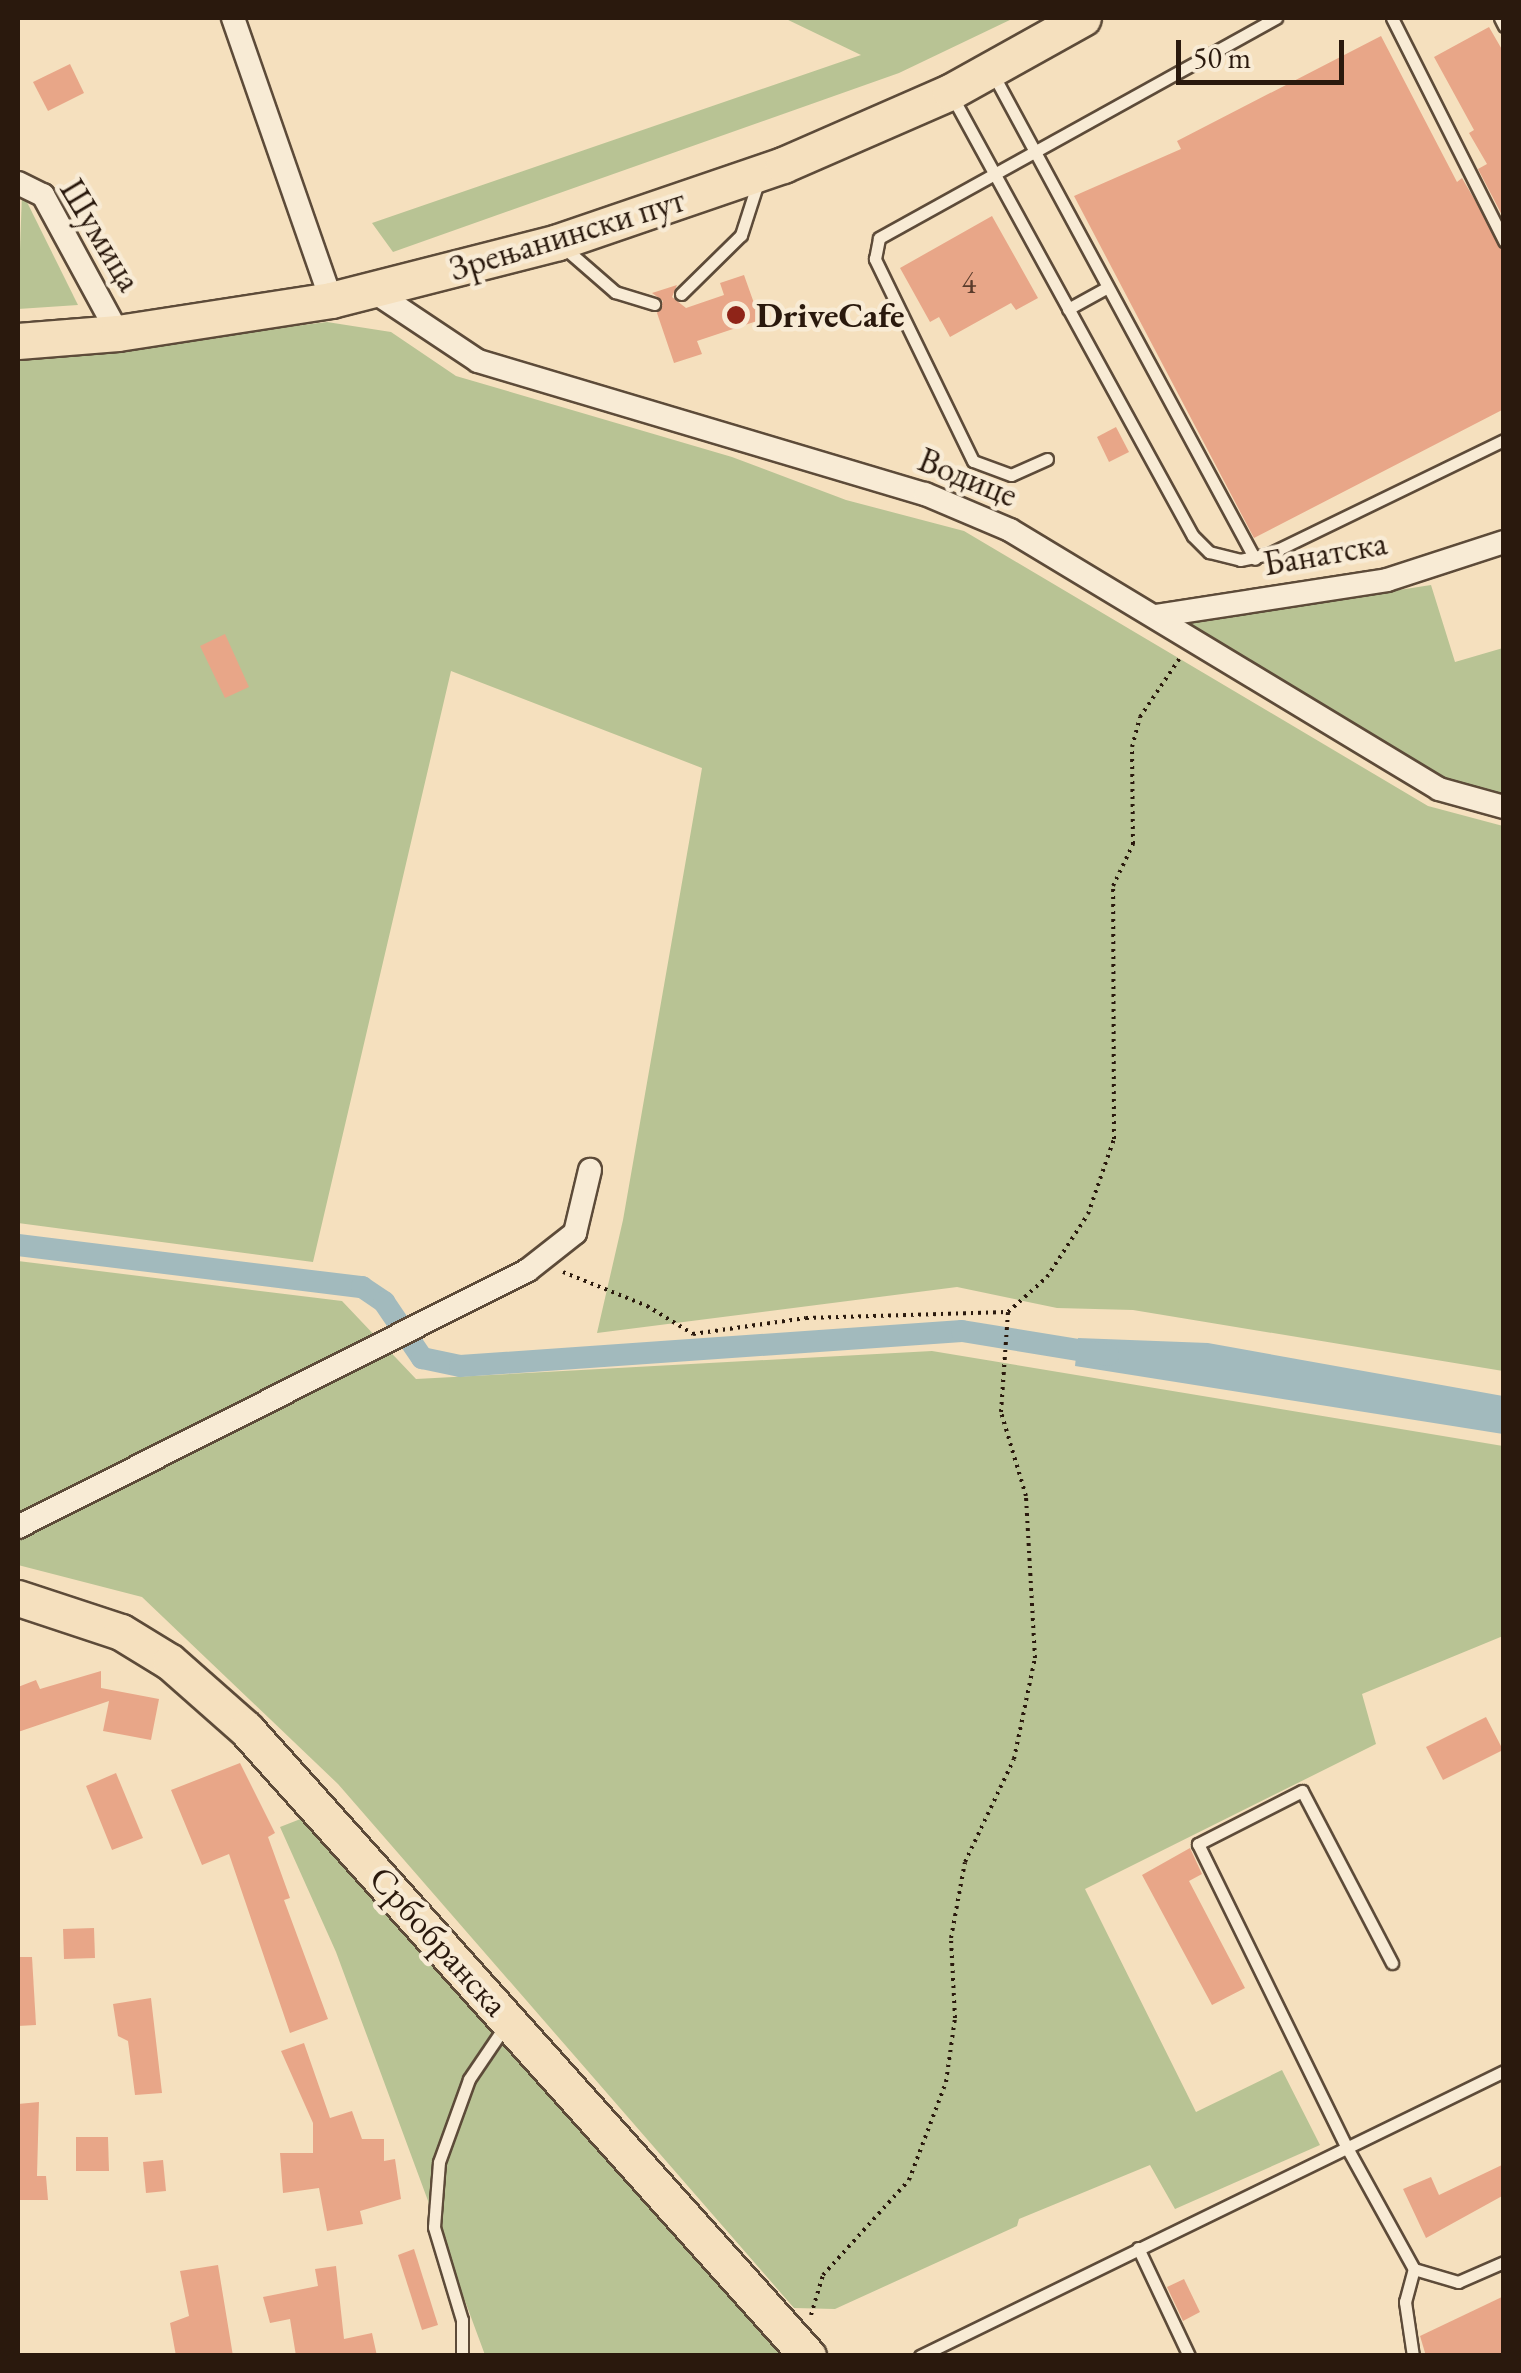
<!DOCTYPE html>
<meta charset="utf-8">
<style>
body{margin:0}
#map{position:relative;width:1521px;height:2373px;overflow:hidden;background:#f5e0be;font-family:"EB Garamond",serif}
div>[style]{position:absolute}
.green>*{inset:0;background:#b8c394}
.water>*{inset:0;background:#a2babd}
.canal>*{height:22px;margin:-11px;padding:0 11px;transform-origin:11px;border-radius:11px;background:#a2babd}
.building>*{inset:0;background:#e8a688}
.path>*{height:4px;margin-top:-2px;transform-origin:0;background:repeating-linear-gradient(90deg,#2a190d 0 2.5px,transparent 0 7.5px)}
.roads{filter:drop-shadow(2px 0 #5d4b39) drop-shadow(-2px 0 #5d4b39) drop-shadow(0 2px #5d4b39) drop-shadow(0 -2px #5d4b39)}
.lane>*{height:11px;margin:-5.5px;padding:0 5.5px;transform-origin:5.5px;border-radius:5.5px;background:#f8ebd5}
.street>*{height:22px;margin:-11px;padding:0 11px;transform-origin:11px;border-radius:11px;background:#f8ebd5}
.primary>*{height:35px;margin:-17.5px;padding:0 17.5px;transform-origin:17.5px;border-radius:17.5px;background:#f5e0be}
.dots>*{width:28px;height:28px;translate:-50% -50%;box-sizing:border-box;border:5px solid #f8ebd5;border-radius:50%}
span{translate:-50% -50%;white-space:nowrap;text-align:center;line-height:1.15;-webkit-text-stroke:9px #f8ebd5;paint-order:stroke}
.number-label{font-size:30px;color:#5a3c2c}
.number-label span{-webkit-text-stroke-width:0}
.street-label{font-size:35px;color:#2a190d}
.poi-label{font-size:35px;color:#2a190d;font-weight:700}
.left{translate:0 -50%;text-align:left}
.frame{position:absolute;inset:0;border:20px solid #2a190d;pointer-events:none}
.scale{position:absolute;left:1176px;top:40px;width:168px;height:45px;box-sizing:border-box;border:5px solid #2a190d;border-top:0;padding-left:12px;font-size:30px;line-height:35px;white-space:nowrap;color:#2a190d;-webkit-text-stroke:8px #f8ebd5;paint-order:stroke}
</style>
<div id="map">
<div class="green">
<div style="clip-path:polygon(784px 18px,1014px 18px,899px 73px,393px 252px,372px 223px,861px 55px)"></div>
<div style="clip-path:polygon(22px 192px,78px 305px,18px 309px)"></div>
<div style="clip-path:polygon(327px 322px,391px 332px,456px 376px,732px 457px,846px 500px,964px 531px,1428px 806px,1503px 826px,1503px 1371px,1133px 1310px,1057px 1308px,957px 1287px,597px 1333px,623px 1220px,702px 768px,451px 671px,313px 1262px,18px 1223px,18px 361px)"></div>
<div style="clip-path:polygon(1431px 585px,1455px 662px,1503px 648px,1503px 800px,1444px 782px,1187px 623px)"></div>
<div style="clip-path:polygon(18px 1261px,342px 1301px,416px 1379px,932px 1351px,1503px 1446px,1503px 1636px,1362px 1694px,1376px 1744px,1085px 1889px,1196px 2112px,1282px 2070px,1320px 2145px,1175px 2209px,1150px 2165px,1019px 2219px,1017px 2226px,835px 2309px,794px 2308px,338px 1784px,142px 1597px,18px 1565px)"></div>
<div style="clip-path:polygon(303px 1818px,787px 2355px,485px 2355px,336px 1952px,280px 1827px)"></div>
</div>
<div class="water">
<div style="clip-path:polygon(1078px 1338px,1208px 1343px,1503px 1396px,1503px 1434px,1075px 1366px)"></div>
</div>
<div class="canal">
<div style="left:18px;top:1245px;width:347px;rotate:7deg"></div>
<div style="left:362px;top:1287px;width:27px;rotate:34deg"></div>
<div style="left:384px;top:1302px;width:68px;rotate:55.8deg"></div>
<div style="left:422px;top:1358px;width:39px;rotate:12deg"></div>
<div style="left:460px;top:1366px;width:503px;rotate:-3.99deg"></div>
<div style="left:962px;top:1331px;width:148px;rotate:9.3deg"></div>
</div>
<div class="building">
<div style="clip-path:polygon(1489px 27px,1504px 53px,1504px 219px,1478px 169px,1487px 164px,1469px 133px,1474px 130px,1434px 57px)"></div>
<div style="clip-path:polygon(1381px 36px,1457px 182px,1462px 178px,1504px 250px,1504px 409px,1254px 538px,1074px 196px,1181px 149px,1177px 141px)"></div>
<div style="clip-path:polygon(70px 64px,84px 93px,48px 111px,33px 82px)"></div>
<div style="clip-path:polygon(992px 216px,1038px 298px,1016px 310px,1011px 303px,950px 337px,939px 317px,930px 322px,900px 268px)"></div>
<div style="clip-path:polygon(744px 275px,760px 320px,697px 341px,702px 354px,674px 363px,657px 313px,663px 301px,652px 293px,677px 285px,672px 297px,686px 308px,724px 295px,720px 283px)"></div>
<div style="clip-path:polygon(1116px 427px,1129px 452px,1109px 462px,1097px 437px)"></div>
<div style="clip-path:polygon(225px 634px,249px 687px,225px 698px,200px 646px)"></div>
<div style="clip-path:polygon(101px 1671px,101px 1688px,159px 1699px,151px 1740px,103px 1731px,109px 1701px,18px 1732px,18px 1687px,36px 1680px,40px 1689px)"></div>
<div style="clip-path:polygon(1486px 1717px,1503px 1750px,1443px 1780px,1426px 1747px)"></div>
<div style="clip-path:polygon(240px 1763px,275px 1833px,268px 1837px,290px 1898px,284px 1900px,328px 2019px,290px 2033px,229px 1854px,202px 1865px,171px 1790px)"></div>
<div style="clip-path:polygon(116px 1773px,143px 1838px,112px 1850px,86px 1786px)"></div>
<div style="clip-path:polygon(1190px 1848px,1202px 1874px,1189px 1881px,1245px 1988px,1212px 2005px,1142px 1875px)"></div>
<div style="clip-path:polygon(94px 1928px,95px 1958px,64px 1959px,63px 1929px)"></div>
<div style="clip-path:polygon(18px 1957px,32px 1957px,36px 2025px,18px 2026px)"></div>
<div style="clip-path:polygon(151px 1998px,162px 2093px,135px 2095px,128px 2041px,118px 2036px,113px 2004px)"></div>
<div style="clip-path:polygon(304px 2043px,330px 2118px,352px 2111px,362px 2139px,384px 2139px,384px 2161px,395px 2159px,401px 2199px,360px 2211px,363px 2224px,327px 2231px,319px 2188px,283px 2193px,280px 2153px,313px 2153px,313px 2123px,281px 2051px)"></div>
<div style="clip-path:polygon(39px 2102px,37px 2176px,46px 2176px,48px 2200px,18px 2200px,18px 2104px)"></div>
<div style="clip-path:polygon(76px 2137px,108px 2137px,109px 2171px,76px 2171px)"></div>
<div style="clip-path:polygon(163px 2160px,166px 2191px,146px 2193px,143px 2162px)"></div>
<div style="clip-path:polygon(1504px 2164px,1504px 2195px,1426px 2238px,1403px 2189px,1431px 2177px,1439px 2195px)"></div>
<div style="clip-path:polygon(414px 2249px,438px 2325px,422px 2330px,398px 2255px)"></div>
<div style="clip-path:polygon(218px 2265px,233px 2356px,176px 2356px,170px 2323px,189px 2316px,180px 2271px)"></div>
<div style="clip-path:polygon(336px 2266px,344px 2339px,372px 2333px,377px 2356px,296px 2356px,290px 2319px,270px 2323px,263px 2297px,318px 2286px,315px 2269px)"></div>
<div style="clip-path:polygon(1184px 2279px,1200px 2312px,1183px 2321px,1167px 2287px)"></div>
<div style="clip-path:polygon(1504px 2296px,1504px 2356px,1426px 2356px,1420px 2336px)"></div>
</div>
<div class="path">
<div style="left:563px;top:1272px;width:91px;rotate:22deg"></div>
<div style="left:647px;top:1306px;width:54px;rotate:31.3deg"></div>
<div style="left:693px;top:1334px;width:114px;rotate:-8.1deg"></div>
<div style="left:806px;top:1318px;width:201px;rotate:-1.7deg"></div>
<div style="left:811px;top:2315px;width:42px;rotate:-73.3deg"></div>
<div style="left:823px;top:2275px;width:128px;rotate:-47.8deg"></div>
<div style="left:909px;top:2180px;width:105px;rotate:-69.3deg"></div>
<div style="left:946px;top:2082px;width:65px;rotate:-82deg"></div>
<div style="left:955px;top:2018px;width:80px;rotate:-92.9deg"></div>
<div style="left:951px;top:1938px;width:77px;rotate:-79.6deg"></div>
<div style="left:965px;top:1862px;width:114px;rotate:-64.6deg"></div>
<div style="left:1014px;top:1759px;width:103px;rotate:-78.3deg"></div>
<div style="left:1035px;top:1658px;width:162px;rotate:-93.2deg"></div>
<div style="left:1026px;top:1496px;width:88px;rotate:-106.6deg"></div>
<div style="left:1001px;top:1412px;width:100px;rotate:-86deg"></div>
<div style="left:1008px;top:1312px;width:52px;rotate:-41.9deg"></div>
<div style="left:1047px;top:1277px;width:75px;rotate:-56.9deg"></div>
<div style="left:1088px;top:1214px;width:79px;rotate:-70.9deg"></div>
<div style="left:1114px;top:1139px;width:253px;rotate:-90.2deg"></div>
<div style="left:1113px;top:886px;width:47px;rotate:-64.5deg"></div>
<div style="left:1133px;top:844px;width:97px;rotate:-90.6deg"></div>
<div style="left:1132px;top:747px;width:31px;rotate:-75deg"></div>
<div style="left:1140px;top:717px;width:71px;rotate:-55.9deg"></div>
</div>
<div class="roads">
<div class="lane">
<div style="left:1392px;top:18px;width:250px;rotate:63.3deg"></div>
<div style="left:1500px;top:18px;width:9px;rotate:63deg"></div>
<div style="left:993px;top:74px;width:551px;rotate:61.62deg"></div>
<div style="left:953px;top:98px;width:499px;rotate:61.3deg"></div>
<div style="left:1193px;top:536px;width:23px;rotate:45deg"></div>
<div style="left:1209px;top:552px;width:32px;rotate:14deg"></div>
<div style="left:1240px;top:560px;width:30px;rotate:-12deg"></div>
<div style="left:1269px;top:554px;width:261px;rotate:-25.9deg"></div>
<div style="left:561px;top:245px;width:72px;rotate:41deg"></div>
<div style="left:615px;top:292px;width:41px;rotate:17.1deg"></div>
<div style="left:681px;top:294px;width:84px;rotate:-44.5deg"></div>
<div style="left:741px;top:235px;width:56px;rotate:-72.2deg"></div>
<div style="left:1068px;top:309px;width:43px;rotate:-28.9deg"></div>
<div style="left:1047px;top:459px;width:39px;rotate:156deg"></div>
<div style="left:1011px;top:475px;width:40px;rotate:-159.8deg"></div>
<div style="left:973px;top:461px;width:225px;rotate:-115.9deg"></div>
<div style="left:875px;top:259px;width:21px;rotate:-79deg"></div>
<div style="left:879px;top:238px;width:454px;rotate:-29deg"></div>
<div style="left:1392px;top:1963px;width:194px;rotate:-117.6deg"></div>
<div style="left:1302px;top:1791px;width:117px;rotate:153deg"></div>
<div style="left:1198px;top:1844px;width:336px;rotate:63.9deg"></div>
<div style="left:1346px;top:2146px;width:141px;rotate:61.1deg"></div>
<div style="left:1414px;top:2269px;width:46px;rotate:16.5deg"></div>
<div style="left:1458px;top:2282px;width:50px;rotate:-23.5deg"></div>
<div style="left:1138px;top:2248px;width:119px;rotate:64.7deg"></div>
<div style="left:462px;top:2356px;width:36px;rotate:-90deg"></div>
<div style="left:462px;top:2320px;width:97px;rotate:-106.8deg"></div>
<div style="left:434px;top:2227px;width:65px;rotate:-85.6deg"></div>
<div style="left:439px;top:2162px;width:88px;rotate:-70.1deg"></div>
<div style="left:469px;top:2079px;width:68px;rotate:-55.8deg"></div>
<div style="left:920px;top:2356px;width:650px;rotate:-26.01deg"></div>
<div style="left:1413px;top:2356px;width:55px;rotate:-98.4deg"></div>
<div style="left:1405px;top:2302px;width:34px;rotate:-75deg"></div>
</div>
<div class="street">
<div style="left:233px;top:18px;width:299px;rotate:70.8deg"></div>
<div style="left:18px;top:183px;width:28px;rotate:26deg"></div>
<div style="left:43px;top:195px;width:157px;rotate:61.5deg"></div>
<div style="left:373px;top:291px;width:126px;rotate:33.7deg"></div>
<div style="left:478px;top:361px;width:466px;rotate:16.6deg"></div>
<div style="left:925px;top:494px;width:92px;rotate:23deg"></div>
<div style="left:1010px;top:530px;width:501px;rotate:31.12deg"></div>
<div style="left:1439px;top:789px;width:67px;rotate:15.5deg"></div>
<div style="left:1155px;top:616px;width:235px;rotate:-8.8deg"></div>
<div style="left:1387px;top:580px;width:123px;rotate:-18deg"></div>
<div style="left:18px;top:1527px;width:571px;rotate:-26.74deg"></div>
<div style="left:528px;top:1270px;width:60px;rotate:-38.2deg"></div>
<div style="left:575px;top:1233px;width:65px;rotate:-76.6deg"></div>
</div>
<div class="primary">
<div style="left:18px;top:341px;width:100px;rotate:-4.6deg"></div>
<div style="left:118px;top:333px;width:216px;rotate:-8.8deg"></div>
<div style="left:331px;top:300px;width:234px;rotate:-14.3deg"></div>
<div style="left:558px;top:242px;width:238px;rotate:-18.9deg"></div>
<div style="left:783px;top:165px;width:182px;rotate:-23.6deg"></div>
<div style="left:950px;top:92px;width:152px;rotate:-29.1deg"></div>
<div style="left:18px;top:1598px;width:108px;rotate:18.3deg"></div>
<div style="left:121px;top:1632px;width:57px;rotate:31.5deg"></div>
<div style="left:170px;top:1662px;width:101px;rotate:41.4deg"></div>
<div style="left:246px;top:1729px;width:842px;rotate:48.13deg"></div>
</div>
</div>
<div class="dots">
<div style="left:736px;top:315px;background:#8f2418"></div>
</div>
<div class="number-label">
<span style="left:969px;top:283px">4</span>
</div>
<div class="street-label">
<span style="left:567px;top:234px;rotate:-17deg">Зрењанински пут</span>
<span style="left:101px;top:235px;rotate:59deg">Шумица</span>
<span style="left:968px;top:477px;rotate:22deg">Водице</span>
<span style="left:1325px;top:553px;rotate:-10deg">Банатска</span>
<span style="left:439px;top:1941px;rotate:48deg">Србобранска</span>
</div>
<div class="poi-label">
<span class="left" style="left:756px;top:315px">DriveCafe</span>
</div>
<div class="frame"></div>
<div class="scale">50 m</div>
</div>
